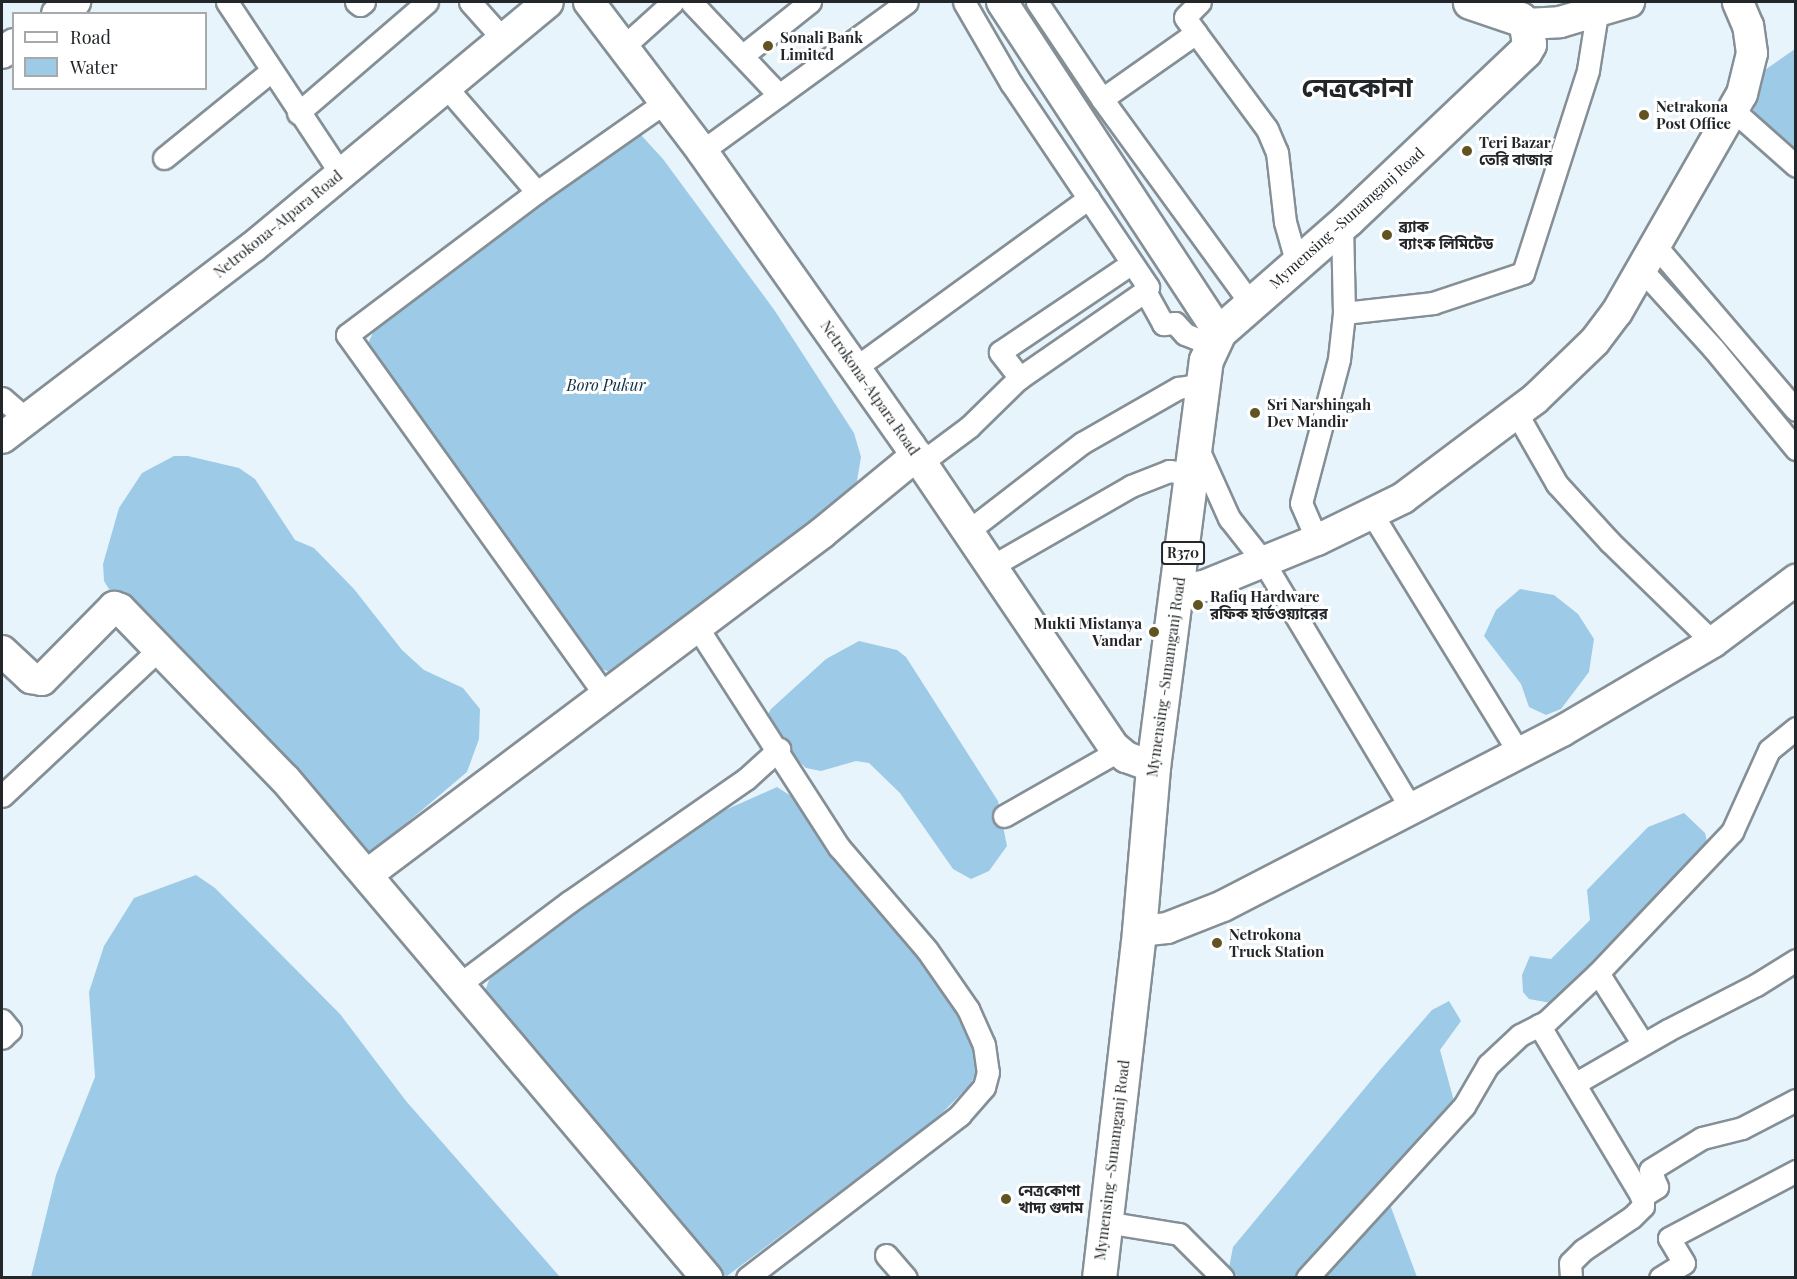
<!DOCTYPE html>
<meta charset="utf-8">
<style>
body{margin:0}
#map{position:relative;width:1797px;height:1279px;overflow:hidden;background:#e8f4fb;font-family:"Playfair Display","Noto Sans Bengali",serif}
div>[style]{position:absolute}
.water>*{inset:0;background:#9dcae7}
.roads{filter:drop-shadow(2px 0 #858f96) drop-shadow(-2px 0 #858f96) drop-shadow(0 2px #858f96) drop-shadow(0 -2px #858f96)}
.street>*{height:21px;margin:-10.5px;padding:0 10.5px;transform-origin:10.5px;border-radius:10.5px;background:#fff}
.secondary>*{height:30px;margin:-15px;padding:0 15px;transform-origin:15px;border-radius:15px;background:#fff}
.primary>*{height:33px;margin:-16.5px;padding:0 16.5px;transform-origin:16.5px;border-radius:16.5px;background:#fff}
.dots>*{width:16px;height:16px;translate:-50% -50%;box-sizing:border-box;border:3px solid #fff;border-radius:50%}
span{translate:-50% -50%;white-space:nowrap;text-align:center;line-height:1.15;-webkit-text-stroke:6px #fff;paint-order:stroke}
.shield-label span{padding:2px 4px;background:#fff;border:2px solid;border-radius:4px;-webkit-text-stroke-width:0}
.shield-label{font-size:14px;color:#23272a;font-weight:700}
.poi-label{font-size:15px;color:#23272a;font-weight:700}
.left{translate:0 -50%;text-align:left}
.right{translate:-100% -50%;text-align:right}
.street-label{font-size:15px;color:#23272a}
.water-label{font-size:16px;color:#092f43;font-style:italic}
.town-label{font-size:27px;color:#23272a;font-weight:700}
.frame{position:absolute;inset:0;border:3px solid #23272a;pointer-events:none}
.legend{position:absolute;left:12px;top:12px;width:195px;height:78px;box-sizing:border-box;background:#fff;border:2px solid #a7a9aa;margin:0;padding:8px 10px;list-style:none;font-size:18px;color:#23272a}
.legend li{display:flex;align-items:center;gap:12px;height:30px}
.legend b{width:30px;border:2px solid #a7a9aa}
</style>
<div id="map">
<div class="water">
<div style="clip-path:polygon(1795px 49px,1795px 153px,1753px 123px,1756px 76px)"></div>
<div style="clip-path:polygon(630px 133px,641px 135px,663px 159px,775px 311px,854px 433px,861px 457px,857px 481px,794px 542px,617px 676px,588px 662px,365px 350px,376px 326px)"></div>
<div style="clip-path:polygon(174px 456px,188px 456px,239px 468px,255px 479px,295px 540px,314px 548px,354px 589px,402px 650px,424px 670px,463px 688px,480px 709px,479px 739px,467px 772px,370px 854px,363px 852px,112px 594px,104px 581px,103px 564px,119px 508px,142px 473px)"></div>
<div style="clip-path:polygon(1520px 589px,1554px 595px,1578px 614px,1594px 639px,1589px 672px,1561px 709px,1546px 715px,1529px 707px,1521px 684px,1484px 636px,1496px 610px)"></div>
<div style="clip-path:polygon(859px 641px,897px 650px,906px 657px,998px 801px,1007px 846px,989px 871px,971px 879px,953px 869px,900px 793px,869px 763px,856px 761px,821px 771px,806px 768px,779px 742px,766px 717px,771px 709px,826px 659px)"></div>
<div style="clip-path:polygon(777px 787px,791px 796px,854px 882px,917px 955px,967px 1028px,979px 1068px,970px 1085px,936px 1119px,727px 1276px,719px 1273px,484px 994px,489px 980px,499px 969px,590px 899px,721px 812px)"></div>
<div style="clip-path:polygon(1684px 813px,1705px 833px,1707px 841px,1698px 856px,1623px 936px,1551px 1003px,1529px 999px,1523px 992px,1522px 975px,1530px 956px,1551px 959px,1590px 920px,1587px 890px,1648px 827px)"></div>
<div style="clip-path:polygon(196px 875px,215px 888px,340px 1014px,406px 1101px,560px 1277px,31px 1277px,56px 1175px,95px 1077px,89px 992px,104px 946px,134px 898px)"></div>
<div style="clip-path:polygon(1449px 1001px,1461px 1021px,1440px 1050px,1454px 1101px,1300px 1277px,1238px 1277px,1229px 1268px,1233px 1247px,1379px 1071px,1432px 1010px)"></div>
<div style="clip-path:polygon(1389px 1202px,1417px 1277px,1314px 1278px)"></div>
</div>
<div class="roads">
<div class="street">
<div style="left:227px;top:2px;width:206px;rotate:56.5deg"></div>
<div style="left:356px;top:2px;width:5px;rotate:37deg"></div>
<div style="left:360px;top:5px;width:5px;rotate:-37deg"></div>
<div style="left:470px;top:2px;width:50px;rotate:48.3deg"></div>
<div style="left:691px;top:2px;width:128px;rotate:46.6deg"></div>
<div style="left:964px;top:2px;width:94px;rotate:59.9deg"></div>
<div style="left:1011px;top:83px;width:246px;rotate:56.1deg"></div>
<div style="left:1148px;top:287px;width:5px;rotate:127deg"></div>
<div style="left:1145px;top:291px;width:38px;rotate:61deg"></div>
<div style="left:1163px;top:324px;width:12px;rotate:-5deg"></div>
<div style="left:1175px;top:323px;width:15px;rotate:48deg"></div>
<div style="left:1185px;top:334px;width:29px;rotate:22deg"></div>
<div style="left:1037px;top:2px;width:117px;rotate:56.2deg"></div>
<div style="left:1102px;top:99px;width:115px;rotate:-35.1deg"></div>
<div style="left:1196px;top:33px;width:119px;rotate:53.5deg"></div>
<div style="left:1267px;top:129px;width:25px;rotate:67deg"></div>
<div style="left:1277px;top:152px;width:70px;rotate:83.5deg"></div>
<div style="left:1285px;top:222px;width:44px;rotate:74.1deg"></div>
<div style="left:1196px;top:33px;width:19px;rotate:-125deg"></div>
<div style="left:1185px;top:17px;width:21px;rotate:-45deg"></div>
<div style="left:623px;top:47px;width:67px;rotate:-42deg"></div>
<div style="left:742px;top:56px;width:87px;rotate:-38.5deg"></div>
<div style="left:446px;top:87px;width:139px;rotate:49.1deg"></div>
<div style="left:1102px;top:99px;width:253px;rotate:54deg"></div>
<div style="left:1733px;top:110px;width:84px;rotate:41.6deg"></div>
<div style="left:298px;top:113px;width:170px;rotate:-40.7deg"></div>
<div style="left:702px;top:151px;width:253px;rotate:-36deg"></div>
<div style="left:164px;top:158px;width:138px;rotate:-39.1deg"></div>
<div style="left:1654px;top:244px;width:218px;rotate:49.5deg"></div>
<div style="left:1641px;top:269px;width:107px;rotate:47.7deg"></div>
<div style="left:1713px;top:348px;width:131px;rotate:50.6deg"></div>
<div style="left:1344px;top:313px;width:90px;rotate:-6.4deg"></div>
<div style="left:1433px;top:303px;width:95px;rotate:-18.4deg"></div>
<div style="left:1523px;top:273px;width:213px;rotate:-72.2deg"></div>
<div style="left:1588px;top:70px;width:58px;rotate:-81deg"></div>
<div style="left:855px;top:368px;width:289px;rotate:-36deg"></div>
<div style="left:1020px;top:378px;width:33px;rotate:-128deg"></div>
<div style="left:1000px;top:352px;width:159px;rotate:-34deg"></div>
<div style="left:2px;top:398px;width:32px;rotate:41deg"></div>
<div style="left:1517px;top:414px;width:81px;rotate:60.3deg"></div>
<div style="left:1557px;top:484px;width:79px;rotate:47.6deg"></div>
<div style="left:1610px;top:542px;width:144px;rotate:44.2deg"></div>
<div style="left:1198px;top:449px;width:76px;rotate:65.8deg"></div>
<div style="left:1229px;top:518px;width:55px;rotate:51.7deg"></div>
<div style="left:1263px;top:561px;width:288px;rotate:59.1deg"></div>
<div style="left:922px;top:462px;width:59px;rotate:-36.7deg"></div>
<div style="left:969px;top:427px;width:69px;rotate:-44.4deg"></div>
<div style="left:1018px;top:379px;width:155px;rotate:-34.7deg"></div>
<div style="left:1372px;top:514px;width:281px;rotate:58.4deg"></div>
<div style="left:968px;top:531px;width:144px;rotate:-37.7deg"></div>
<div style="left:1082px;top:443px;width:111px;rotate:-29.8deg"></div>
<div style="left:1178px;top:388px;width:25px;rotate:-9deg"></div>
<div style="left:1317px;top:540px;width:40px;rotate:-113.4deg"></div>
<div style="left:1301px;top:503px;width:149px;rotate:-75.2deg"></div>
<div style="left:1339px;top:359px;width:46px;rotate:-83.8deg"></div>
<div style="left:1344px;top:313px;width:89px;rotate:-91.3deg"></div>
<div style="left:992px;top:566px;width:160px;rotate:-29.9deg"></div>
<div style="left:1131px;top:486px;width:41px;rotate:-21.5deg"></div>
<div style="left:1169px;top:471px;width:24px;rotate:7deg"></div>
<div style="left:697px;top:627px;width:262px;rotate:57.2deg"></div>
<div style="left:839px;top:847px;width:135px;rotate:49.5deg"></div>
<div style="left:927px;top:950px;width:72px;rotate:55.2deg"></div>
<div style="left:968px;top:1009px;width:39px;rotate:66deg"></div>
<div style="left:984px;top:1045px;width:27px;rotate:82deg"></div>
<div style="left:988px;top:1072px;width:16px;rotate:105deg"></div>
<div style="left:984px;top:1087px;width:37px;rotate:131deg"></div>
<div style="left:960px;top:1115px;width:268px;rotate:142.6deg"></div>
<div style="left:605px;top:695px;width:443px;rotate:-125.6deg"></div>
<div style="left:347px;top:335px;width:238px;rotate:-37deg"></div>
<div style="left:537px;top:192px;width:156px;rotate:-35.1deg"></div>
<div style="left:2px;top:796px;width:215px;rotate:-43.1deg"></div>
<div style="left:1004px;top:816px;width:131px;rotate:-29.7deg"></div>
<div style="left:1598px;top:973px;width:84px;rotate:57.6deg"></div>
<div style="left:461px;top:983px;width:135px;rotate:-36.9deg"></div>
<div style="left:569px;top:902px;width:216px;rotate:-34.8deg"></div>
<div style="left:746px;top:779px;width:45px;rotate:-42.3deg"></div>
<div style="left:2px;top:1020px;width:13px;rotate:51deg"></div>
<div style="left:10px;top:1030px;width:11px;rotate:135deg"></div>
<div style="left:1539px;top:1025px;width:203px;rotate:59.1deg"></div>
<div style="left:1643px;top:1199px;width:7px;rotate:90deg"></div>
<div style="left:1643px;top:1206px;width:16px;rotate:135deg"></div>
<div style="left:1632px;top:1217px;width:59px;rotate:146deg"></div>
<div style="left:1583px;top:1250px;width:18px;rotate:135deg"></div>
<div style="left:1570px;top:1263px;width:15px;rotate:86deg"></div>
<div style="left:1576px;top:1083px;width:106px;rotate:-29.9deg"></div>
<div style="left:1668px;top:1030px;width:99px;rotate:-27.1deg"></div>
<div style="left:1756px;top:985px;width:47px;rotate:-32deg"></div>
<div style="left:1641px;top:1197px;width:19px;rotate:-32deg"></div>
<div style="left:1657px;top:1187px;width:18px;rotate:-112deg"></div>
<div style="left:1650px;top:1170px;width:61px;rotate:-31.6deg"></div>
<div style="left:1702px;top:1138px;width:41px;rotate:-14deg"></div>
<div style="left:1742px;top:1128px;width:61px;rotate:-27.4deg"></div>
<div style="left:1105px;top:1222px;width:75px;rotate:9.2deg"></div>
<div style="left:1179px;top:1234px;width:62px;rotate:45deg"></div>
<div style="left:886px;top:1255px;width:30px;rotate:49deg"></div>
<div style="left:1307px;top:1278px;width:233px;rotate:-47.6deg"></div>
<div style="left:1464px;top:1106px;width:48px;rotate:-59.7deg"></div>
<div style="left:1488px;top:1065px;width:44px;rotate:-43.2deg"></div>
<div style="left:1520px;top:1035px;width:29px;rotate:-27deg"></div>
<div style="left:1546px;top:1022px;width:71px;rotate:-43.3deg"></div>
<div style="left:1598px;top:973px;width:195px;rotate:-46.5deg"></div>
<div style="left:1732px;top:832px;width:90px;rotate:-65.7deg"></div>
<div style="left:1769px;top:750px;width:35px;rotate:-39deg"></div>
<div style="left:1660px;top:1278px;width:28px;rotate:-32deg"></div>
<div style="left:1684px;top:1263px;width:29px;rotate:-121deg"></div>
<div style="left:1669px;top:1238px;width:144px;rotate:-27.8deg"></div>
</div>
<div class="secondary">
<div style="left:589px;top:2px;width:187px;rotate:52.8deg"></div>
<div style="left:702px;top:151px;width:361px;rotate:54.8deg"></div>
<div style="left:910px;top:446px;width:364px;rotate:55.9deg"></div>
<div style="left:1114px;top:747px;width:16px;rotate:40deg"></div>
<div style="left:1126px;top:757px;width:29px;rotate:20deg"></div>
<div style="left:1002px;top:2px;width:395px;rotate:56.7deg"></div>
<div style="left:57px;top:14px;width:22px;rotate:-34deg"></div>
<div style="left:1526px;top:24px;width:34px;rotate:-3deg"></div>
<div style="left:1560px;top:22px;width:72px;rotate:-16.2deg"></div>
<div style="left:2px;top:53px;width:15px;rotate:-37deg"></div>
<div style="left:2px;top:438px;width:315px;rotate:-37.3deg"></div>
<div style="left:253px;top:247px;width:383px;rotate:-39.7deg"></div>
<div style="left:1178px;top:590px;width:26px;rotate:-9deg"></div>
<div style="left:1204px;top:586px;width:122px;rotate:-22.2deg"></div>
<div style="left:1317px;top:540px;width:96px;rotate:-26deg"></div>
<div style="left:1403px;top:498px;width:165px;rotate:-36.9deg"></div>
<div style="left:1535px;top:399px;width:83px;rotate:-44deg"></div>
<div style="left:1595px;top:341px;width:36px;rotate:-53deg"></div>
<div style="left:1617px;top:312px;width:251px;rotate:-60.2deg"></div>
<div style="left:1742px;top:94px;width:42px;rotate:-76.3deg"></div>
<div style="left:1752px;top:53px;width:27px;rotate:-98deg"></div>
<div style="left:1748px;top:26px;width:26px;rotate:-113deg"></div>
<div style="left:2px;top:651px;width:40px;rotate:43deg"></div>
<div style="left:31px;top:678px;width:11px;rotate:10deg"></div>
<div style="left:42px;top:680px;width:103px;rotate:-45.4deg"></div>
<div style="left:114px;top:607px;width:6px;rotate:18deg"></div>
<div style="left:120px;top:609px;width:237px;rotate:45.9deg"></div>
<div style="left:285px;top:779px;width:654px;rotate:49.78deg"></div>
<div style="left:368px;top:874px;width:568px;rotate:-36.91deg"></div>
<div style="left:822px;top:533px;width:123px;rotate:-39.4deg"></div>
<div style="left:1139px;top:931px;width:28px;rotate:-6deg"></div>
<div style="left:1167px;top:928px;width:60px;rotate:-21.4deg"></div>
<div style="left:1223px;top:906px;width:382px;rotate:-27.3deg"></div>
<div style="left:1562px;top:731px;width:175px;rotate:-30.5deg"></div>
<div style="left:1713px;top:642px;width:104px;rotate:-36.8deg"></div>
</div>
<div class="primary">
<div style="left:1099px;top:1278px;width:349px;rotate:-83.4deg"></div>
<div style="left:1139px;top:931px;width:165px;rotate:-85.1deg"></div>
<div style="left:1153px;top:767px;width:410px;rotate:-82.6deg"></div>
<div style="left:1206px;top:360px;width:31px;rotate:-65deg"></div>
<div style="left:1219px;top:332px;width:170px;rotate:-41.2deg"></div>
<div style="left:1347px;top:220px;width:245px;rotate:-43.5deg"></div>
<div style="left:1525px;top:51px;width:8px;rotate:-60deg"></div>
<div style="left:1529px;top:44px;width:20px;rotate:-99deg"></div>
<div style="left:1526px;top:24px;width:8px;rotate:-140deg"></div>
<div style="left:1520px;top:19px;width:53px;rotate:-161.2deg"></div>
</div>
</div>
<div class="dots">
<div style="left:768px;top:46px;background:#625421"></div>
<div style="left:1644px;top:115px;background:#625421"></div>
<div style="left:1467px;top:151px;background:#625421"></div>
<div style="left:1387px;top:235px;background:#625421"></div>
<div style="left:1255px;top:413px;background:#625421"></div>
<div style="left:1198px;top:605px;background:#625421"></div>
<div style="left:1154px;top:632px;background:#625421"></div>
<div style="left:1217px;top:943px;background:#625421"></div>
<div style="left:1006px;top:1199px;background:#625421"></div>
</div>
<div class="shield-label">
<span style="left:1183px;top:553px">R370</span>
</div>
<div class="poi-label">
<span class="left" style="left:780px;top:46px">Sonali Bank<br>Limited</span>
<span class="left" style="left:1656px;top:115px">Netrakona<br>Post Office</span>
<span class="left" style="left:1479px;top:151px">Teri Bazar<br>তেরি বাজার</span>
<span class="left" style="left:1399px;top:235px">ব্র্যাক<br>ব্যাংক লিমিটেড</span>
<span class="left" style="left:1267px;top:413px">Sri Narshingah<br>Dev Mandir</span>
<span class="left" style="left:1210px;top:605px">Rafiq Hardware<br>রফিক হার্ডওয়্যারের</span>
<span class="right" style="left:1142px;top:632px">Mukti Mistanya<br>Vandar</span>
<span class="left" style="left:1229px;top:943px">Netrokona<br>Truck Station</span>
<span class="left" style="left:1018px;top:1199px">‌নেত্র‌কোণা<br>খাদ্য গুদাম</span>
</div>
<div class="street-label">
<span style="left:1347px;top:218px;rotate:-42deg">Mymensing -Sunamganj Road</span>
<span style="left:278px;top:224px;rotate:-39deg">Netrokona-Atpara Road</span>
<span style="left:870px;top:388px;rotate:55deg">Netrokona-Atpara Road</span>
<span style="left:1166px;top:677px;rotate:-82deg">Mymensing -Sunamganj Road</span>
<span style="left:1112px;top:1160px;rotate:-83deg">Mymensing -Sunamganj Road</span>
</div>
<div class="water-label">
<span style="left:606px;top:385px">Boro Pukur</span>
</div>
<div class="town-label">
<span style="left:1357px;top:87px">নেত্রকোনা</span>
</div>
<div class="frame"></div>
<ul class="legend">
<li><b style="height:8px;background:#fff"></b>Road</li>
<li><b style="height:16px;background:#9dcae7"></b>Water</li>
</ul>
</div>
